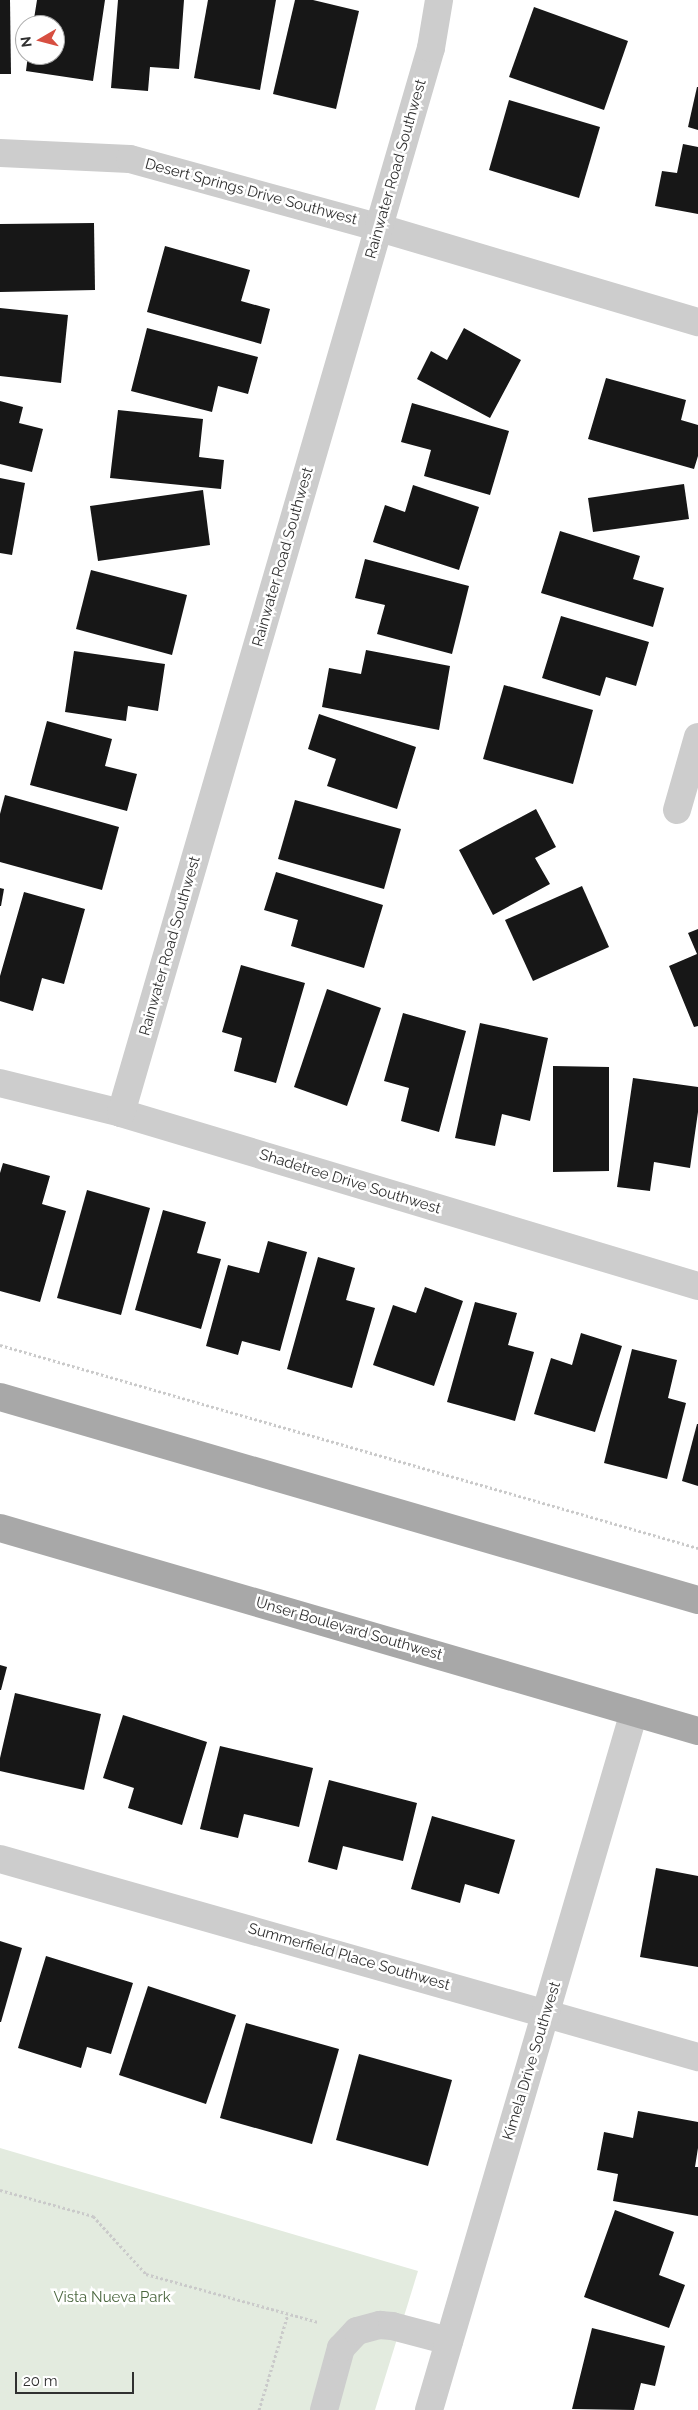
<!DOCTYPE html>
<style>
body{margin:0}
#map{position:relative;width:698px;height:2410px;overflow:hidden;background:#fff;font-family:Raleway,sans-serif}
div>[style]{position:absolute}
.green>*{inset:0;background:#e3ebdf}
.building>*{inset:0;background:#171717}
.path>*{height:3px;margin-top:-1.5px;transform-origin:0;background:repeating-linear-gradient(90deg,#cacaca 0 2.5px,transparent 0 5px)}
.minor>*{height:28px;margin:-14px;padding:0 14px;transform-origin:14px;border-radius:14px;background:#cdcdcd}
.major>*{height:28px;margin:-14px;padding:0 14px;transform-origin:14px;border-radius:14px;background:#a8a8a8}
span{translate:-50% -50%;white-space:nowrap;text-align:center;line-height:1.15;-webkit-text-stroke:5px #fff;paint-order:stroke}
.street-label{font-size:15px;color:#303030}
.park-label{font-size:15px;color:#4c6840}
.north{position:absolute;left:15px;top:15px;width:50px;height:50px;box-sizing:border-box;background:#fff;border:1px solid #acacac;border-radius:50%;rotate:262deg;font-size:14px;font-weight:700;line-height:20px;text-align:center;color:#303030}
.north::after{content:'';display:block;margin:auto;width:18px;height:22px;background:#d74f41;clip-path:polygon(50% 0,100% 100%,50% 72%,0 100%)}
.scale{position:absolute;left:15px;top:2372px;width:119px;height:22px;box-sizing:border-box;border:2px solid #303030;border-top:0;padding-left:6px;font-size:15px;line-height:18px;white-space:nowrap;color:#303030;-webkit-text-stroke:4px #fff;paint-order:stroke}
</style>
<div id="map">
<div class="green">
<div style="clip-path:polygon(0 2148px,418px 2271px,375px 2410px,0 2410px)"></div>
</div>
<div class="building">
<div style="clip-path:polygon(0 0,10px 0,11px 74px,0 74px)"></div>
<div style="clip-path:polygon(37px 0,105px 0,93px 81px,26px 71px,28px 55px,55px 55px,55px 25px,33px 25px)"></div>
<div style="clip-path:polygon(118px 0,184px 0,179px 69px,150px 67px,148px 91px,111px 88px)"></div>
<div style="clip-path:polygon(208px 0,276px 0,260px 90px,194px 78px)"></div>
<div style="clip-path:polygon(295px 0,313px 0,359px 11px,336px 109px,273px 94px)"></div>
<div style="clip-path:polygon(534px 7px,628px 41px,604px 110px,509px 77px)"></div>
<div style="clip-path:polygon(697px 87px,698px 87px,698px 130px,688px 127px)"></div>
<div style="clip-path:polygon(509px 100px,600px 127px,579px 198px,489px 170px)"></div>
<div style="clip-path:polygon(683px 144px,698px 147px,698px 214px,655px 206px,662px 171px,677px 173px)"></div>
<div style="clip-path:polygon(94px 223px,95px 290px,0 292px,0 224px)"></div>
<div style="clip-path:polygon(165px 246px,250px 270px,241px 301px,270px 309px,261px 344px,147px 312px)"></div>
<div style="clip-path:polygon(0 308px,68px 315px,61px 383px,0 376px)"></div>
<div style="clip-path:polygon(147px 328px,258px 357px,248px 394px,218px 386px,212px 412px,131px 391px)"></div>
<div style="clip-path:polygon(464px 328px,521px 360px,490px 418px,417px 379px,431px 351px,447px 360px)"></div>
<div style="clip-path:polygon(606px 378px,686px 400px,681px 420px,698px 425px,698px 456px,694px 469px,588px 439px)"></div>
<div style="clip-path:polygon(0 401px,23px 407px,19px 423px,43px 429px,32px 472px,0 464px)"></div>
<div style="clip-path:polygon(412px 403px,509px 431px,490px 495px,424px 476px,431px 450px,401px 442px)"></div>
<div style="clip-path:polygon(118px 410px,203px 419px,199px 457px,224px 460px,221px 489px,110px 478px)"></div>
<div style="clip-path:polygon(0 478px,25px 483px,12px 555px,0 553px)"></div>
<div style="clip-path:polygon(684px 484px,689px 519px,593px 532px,588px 498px)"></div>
<div style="clip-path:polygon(413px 485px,479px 507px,459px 570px,373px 542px,385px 505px,405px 512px)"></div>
<div style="clip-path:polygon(203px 490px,210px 545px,98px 561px,90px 506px)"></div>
<div style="clip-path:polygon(560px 531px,640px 556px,633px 579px,664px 588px,653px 627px,541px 593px)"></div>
<div style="clip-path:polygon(365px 559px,469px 586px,452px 654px,377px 634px,385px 605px,355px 598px)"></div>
<div style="clip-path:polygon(91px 570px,187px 595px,172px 655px,76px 629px)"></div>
<div style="clip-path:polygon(561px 616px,649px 642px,636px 686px,606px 677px,600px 696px,542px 678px)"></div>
<div style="clip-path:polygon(366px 650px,450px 666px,439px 730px,322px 707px,329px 668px,361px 674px)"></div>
<div style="clip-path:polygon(74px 651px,165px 664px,158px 711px,128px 706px,126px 721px,65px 712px)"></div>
<div style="clip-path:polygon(504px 685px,593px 710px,573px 784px,483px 759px)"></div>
<div style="clip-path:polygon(319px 714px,416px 747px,397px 809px,327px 786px,336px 759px,308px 749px)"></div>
<div style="clip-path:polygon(47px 721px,112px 739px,105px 766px,137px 774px,127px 811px,30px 785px)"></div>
<div style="clip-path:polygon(5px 795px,119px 827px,102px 890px,0 862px,0 814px)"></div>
<div style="clip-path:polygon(295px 800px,401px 829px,384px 889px,278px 859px)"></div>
<div style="clip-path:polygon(536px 809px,556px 847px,535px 858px,550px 884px,493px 915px,459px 850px)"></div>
<div style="clip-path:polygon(276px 872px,383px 905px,364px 968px,291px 946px,298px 920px,264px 910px)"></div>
<div style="clip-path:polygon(582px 886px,609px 947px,533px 981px,505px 920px)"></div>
<div style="clip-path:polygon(0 888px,4px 889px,1px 906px,0 906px)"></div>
<div style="clip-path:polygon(24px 892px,85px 909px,64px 984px,42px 978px,33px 1011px,0 1001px,0 976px)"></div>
<div style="clip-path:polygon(698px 929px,698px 1026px,694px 1027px,669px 966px,697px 954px,688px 933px)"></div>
<div style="clip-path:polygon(241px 965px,305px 983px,276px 1083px,234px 1071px,242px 1038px,222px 1032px)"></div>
<div style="clip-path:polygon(327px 989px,381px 1008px,347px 1106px,294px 1087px)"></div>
<div style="clip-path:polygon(403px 1013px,466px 1031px,439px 1132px,401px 1121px,409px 1088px,384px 1081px)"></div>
<div style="clip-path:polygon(480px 1023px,548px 1038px,530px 1121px,502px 1114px,495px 1146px,455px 1138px)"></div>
<div style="clip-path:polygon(553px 1066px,609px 1067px,609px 1171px,553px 1172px)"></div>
<div style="clip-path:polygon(633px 1078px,698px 1087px,698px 1112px,690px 1168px,654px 1162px,650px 1191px,617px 1187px)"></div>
<div style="clip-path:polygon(3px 1163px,50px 1176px,42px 1204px,66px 1211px,40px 1302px,0 1291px,0 1173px)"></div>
<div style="clip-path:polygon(87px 1190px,150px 1208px,121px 1315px,57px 1298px)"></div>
<div style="clip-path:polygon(163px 1210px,206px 1222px,197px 1253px,221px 1259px,201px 1329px,135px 1310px)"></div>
<div style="clip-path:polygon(268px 1241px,307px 1252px,280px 1351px,242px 1341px,238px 1355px,206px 1346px,228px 1265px,259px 1273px)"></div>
<div style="clip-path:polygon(318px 1257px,355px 1268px,346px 1300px,375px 1308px,352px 1388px,287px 1369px)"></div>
<div style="clip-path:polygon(425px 1287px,463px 1301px,434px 1386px,373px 1365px,393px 1305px,416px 1313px)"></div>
<div style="clip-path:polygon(475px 1302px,517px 1313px,508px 1345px,534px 1352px,515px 1421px,447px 1402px)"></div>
<div style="clip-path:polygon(581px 1333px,622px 1346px,595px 1432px,534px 1414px,551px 1358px,572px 1365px)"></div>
<div style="clip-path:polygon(632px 1349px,677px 1360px,668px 1398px,686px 1403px,667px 1479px,604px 1463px)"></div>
<div style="clip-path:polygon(697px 1424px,698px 1424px,698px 1486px,682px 1481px)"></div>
<div style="clip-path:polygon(0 1665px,7px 1667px,1px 1690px,0 1690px)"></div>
<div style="clip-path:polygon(15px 1693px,101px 1714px,84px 1790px,0 1771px,0 1758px)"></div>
<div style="clip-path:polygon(123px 1715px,207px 1742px,182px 1825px,128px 1808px,134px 1788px,103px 1778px)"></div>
<div style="clip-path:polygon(220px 1746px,313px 1768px,299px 1827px,244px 1814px,238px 1838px,200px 1829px)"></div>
<div style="clip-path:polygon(329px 1780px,417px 1803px,403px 1861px,343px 1846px,337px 1870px,308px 1862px)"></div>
<div style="clip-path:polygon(432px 1816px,515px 1840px,499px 1894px,465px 1884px,460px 1903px,411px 1889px)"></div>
<div style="clip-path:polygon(656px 1868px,698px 1876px,698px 1967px,640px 1957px)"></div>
<div style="clip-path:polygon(0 1941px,22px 1948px,1px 2022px,0 2022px)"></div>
<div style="clip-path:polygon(46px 1956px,133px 1983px,111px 2054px,87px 2047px,81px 2068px,18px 2048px)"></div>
<div style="clip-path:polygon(148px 1986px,236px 2015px,206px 2104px,119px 2075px)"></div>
<div style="clip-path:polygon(246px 2023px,339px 2049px,312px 2144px,220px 2118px)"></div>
<div style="clip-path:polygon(359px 2054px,452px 2080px,428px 2166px,336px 2140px)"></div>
<div style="clip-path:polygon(638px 2111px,698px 2122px,698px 2148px,695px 2167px,698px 2167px,698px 2216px,613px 2201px,618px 2174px,597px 2170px,604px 2132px,633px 2138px)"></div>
<div style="clip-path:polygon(615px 2210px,674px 2232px,659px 2275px,685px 2285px,669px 2328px,584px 2297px)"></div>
<div style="clip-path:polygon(592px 2328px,665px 2346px,655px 2386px,641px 2383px,634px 2410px,572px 2409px)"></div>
</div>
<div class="path">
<div style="left:0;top:1345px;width:727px;rotate:16.22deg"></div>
<div style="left:0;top:2190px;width:97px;rotate:15.6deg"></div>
<div style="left:93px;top:2216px;width:79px;rotate:47.6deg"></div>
<div style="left:146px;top:2274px;width:179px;rotate:15.6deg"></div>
<div style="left:259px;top:2410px;width:100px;rotate:-73.2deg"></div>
</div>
<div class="minor">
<div style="left:0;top:153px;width:130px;rotate:2.6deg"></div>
<div style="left:130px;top:159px;width:259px;rotate:15.4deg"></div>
<div style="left:380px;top:228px;width:332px;rotate:16.5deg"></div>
<div style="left:677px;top:810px;width:76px;rotate:-74deg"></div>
<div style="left:0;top:1083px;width:125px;rotate:13.9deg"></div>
<div style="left:121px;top:1113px;width:602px;rotate:16.69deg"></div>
<div style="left:121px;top:1113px;width:1109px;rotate:-73.77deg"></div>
<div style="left:431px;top:48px;width:49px;rotate:-80.5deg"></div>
<div style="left:0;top:1859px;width:726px;rotate:15.84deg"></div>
<div style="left:324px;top:2410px;width:64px;rotate:-74.7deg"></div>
<div style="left:341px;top:2348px;width:23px;rotate:-47deg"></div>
<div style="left:357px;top:2331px;width:24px;rotate:-15deg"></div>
<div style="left:380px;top:2325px;width:12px;rotate:5deg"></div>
<div style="left:392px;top:2326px;width:59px;rotate:14.7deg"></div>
<div style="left:429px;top:2410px;width:727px;rotate:-73.63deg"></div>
</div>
<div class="major">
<div style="left:0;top:1397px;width:727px;rotate:16.22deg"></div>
<div style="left:0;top:1528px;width:727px;rotate:16.22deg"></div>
</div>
<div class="street-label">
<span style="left:396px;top:169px;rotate:-74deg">Rainwater Road Southwest</span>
<span style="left:251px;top:192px;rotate:15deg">Desert Springs Drive Southwest</span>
<span style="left:283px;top:557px;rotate:-74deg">Rainwater Road Southwest</span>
<span style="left:170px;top:946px;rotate:-74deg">Rainwater Road Southwest</span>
<span style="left:350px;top:1182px;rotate:17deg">Shadetree Drive Southwest</span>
<span style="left:349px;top:1629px;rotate:16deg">Unser Boulevard Southwest</span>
<span style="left:349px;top:1957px;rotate:16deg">Summerfield Place Southwest</span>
<span style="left:532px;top:2061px;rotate:-73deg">Kimela Drive Southwest</span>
</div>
<div class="park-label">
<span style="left:112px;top:2298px">Vista Nueva Park</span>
</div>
<div class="north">N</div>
<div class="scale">20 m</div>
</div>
